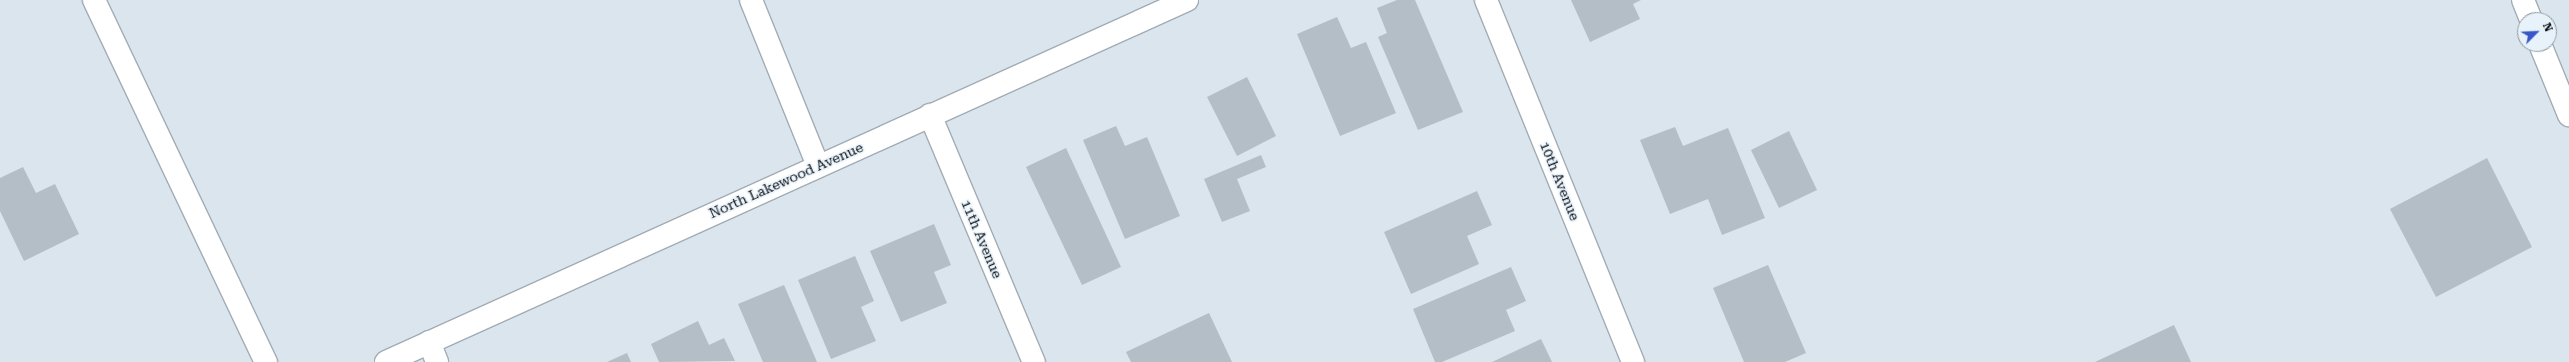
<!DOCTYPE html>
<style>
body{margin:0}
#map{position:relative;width:2569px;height:362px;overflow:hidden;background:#dae5ee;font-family:"Roboto Serif",serif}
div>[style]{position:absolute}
.building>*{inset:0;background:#b3bec6}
.roads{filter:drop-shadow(1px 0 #a2acb5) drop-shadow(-1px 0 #a2acb5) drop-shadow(0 1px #a2acb5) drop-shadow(0 -1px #a2acb5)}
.minor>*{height:22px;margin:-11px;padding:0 11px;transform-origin:11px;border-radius:11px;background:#fff}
span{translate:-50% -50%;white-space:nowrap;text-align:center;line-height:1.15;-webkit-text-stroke:3px #e8f2fb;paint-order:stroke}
.street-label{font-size:14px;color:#0c1013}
.north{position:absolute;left:2517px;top:12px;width:40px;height:40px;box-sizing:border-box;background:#e8f2fb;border:1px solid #90989e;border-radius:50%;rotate:66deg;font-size:11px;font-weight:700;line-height:16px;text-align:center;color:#0c1013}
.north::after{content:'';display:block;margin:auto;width:14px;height:18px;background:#3a57c9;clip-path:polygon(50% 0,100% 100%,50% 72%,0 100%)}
</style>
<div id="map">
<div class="building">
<div style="clip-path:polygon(1397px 0,1415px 0,1463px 112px,1418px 130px,1378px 37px,1387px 33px,1377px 8px)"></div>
<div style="clip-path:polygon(1571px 0,1641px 0,1633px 4px,1640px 19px,1590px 42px)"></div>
<div style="clip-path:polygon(1337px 17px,1351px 48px,1366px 42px,1396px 113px,1340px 136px,1297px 34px)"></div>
<div style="clip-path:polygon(1247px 77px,1276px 136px,1237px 156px,1207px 97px)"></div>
<div style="clip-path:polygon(1116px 126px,1125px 146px,1147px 137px,1180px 216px,1125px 239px,1083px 140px)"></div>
<div style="clip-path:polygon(1675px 127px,1683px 146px,1728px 128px,1765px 218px,1722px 235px,1708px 199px,1670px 214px,1640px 140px)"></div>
<div style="clip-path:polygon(1789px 131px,1817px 190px,1779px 208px,1751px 150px)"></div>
<div style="clip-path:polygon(1066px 148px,1121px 267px,1082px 285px,1026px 167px)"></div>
<div style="clip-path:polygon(1261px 155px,1266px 167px,1237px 179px,1250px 211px,1222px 222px,1204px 179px)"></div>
<div style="clip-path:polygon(2487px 158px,2532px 247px,2436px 297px,2390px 209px)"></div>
<div style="clip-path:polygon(23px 167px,36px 193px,55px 184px,79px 234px,24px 261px,0 211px,0 178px)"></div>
<div style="clip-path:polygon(1477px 191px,1492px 225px,1467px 236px,1479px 264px,1411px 294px,1384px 232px)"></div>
<div style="clip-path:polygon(934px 224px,951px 265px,934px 272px,947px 303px,901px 322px,870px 251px)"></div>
<div style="clip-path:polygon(855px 256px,874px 301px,861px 307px,876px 341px,831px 359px,798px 280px)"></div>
<div style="clip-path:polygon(1768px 265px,1806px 353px,1785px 362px,1744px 362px,1713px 288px)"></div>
<div style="clip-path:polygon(1511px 267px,1526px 301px,1506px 310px,1515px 331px,1442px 362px,1435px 362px,1413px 309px)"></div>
<div style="clip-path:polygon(784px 285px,817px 362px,763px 362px,738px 304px)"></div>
<div style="clip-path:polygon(1209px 313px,1232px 362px,1131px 362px,1126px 352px)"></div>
<div style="clip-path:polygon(698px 321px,709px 345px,724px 338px,735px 361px,659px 362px,651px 344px)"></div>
<div style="clip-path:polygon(2174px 325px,2191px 362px,2095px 362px)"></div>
<div style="clip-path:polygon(1541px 339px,1552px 362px,1492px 362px)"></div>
<div style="clip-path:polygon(627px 353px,631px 362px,607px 362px)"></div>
</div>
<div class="roads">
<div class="minor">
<div style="left:94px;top:0;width:401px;rotate:64.6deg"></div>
<div style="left:751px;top:0;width:179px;rotate:68deg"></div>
<div style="left:1486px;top:0;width:391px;rotate:67.9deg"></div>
<div style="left:2523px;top:0;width:22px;rotate:68deg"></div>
<div style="left:2540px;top:44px;width:77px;rotate:67.8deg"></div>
<div style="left:930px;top:115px;width:268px;rotate:67.2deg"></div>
<div style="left:429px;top:342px;width:22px;rotate:68deg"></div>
<div style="left:386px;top:362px;width:879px;rotate:-24.32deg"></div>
</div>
</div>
<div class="street-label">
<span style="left:786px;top:180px;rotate:-24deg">North Lakewood Avenue</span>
<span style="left:1560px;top:181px;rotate:68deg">10th Avenue</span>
<span style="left:982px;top:239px;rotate:67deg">11th Avenue</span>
</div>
<div class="north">N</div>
</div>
